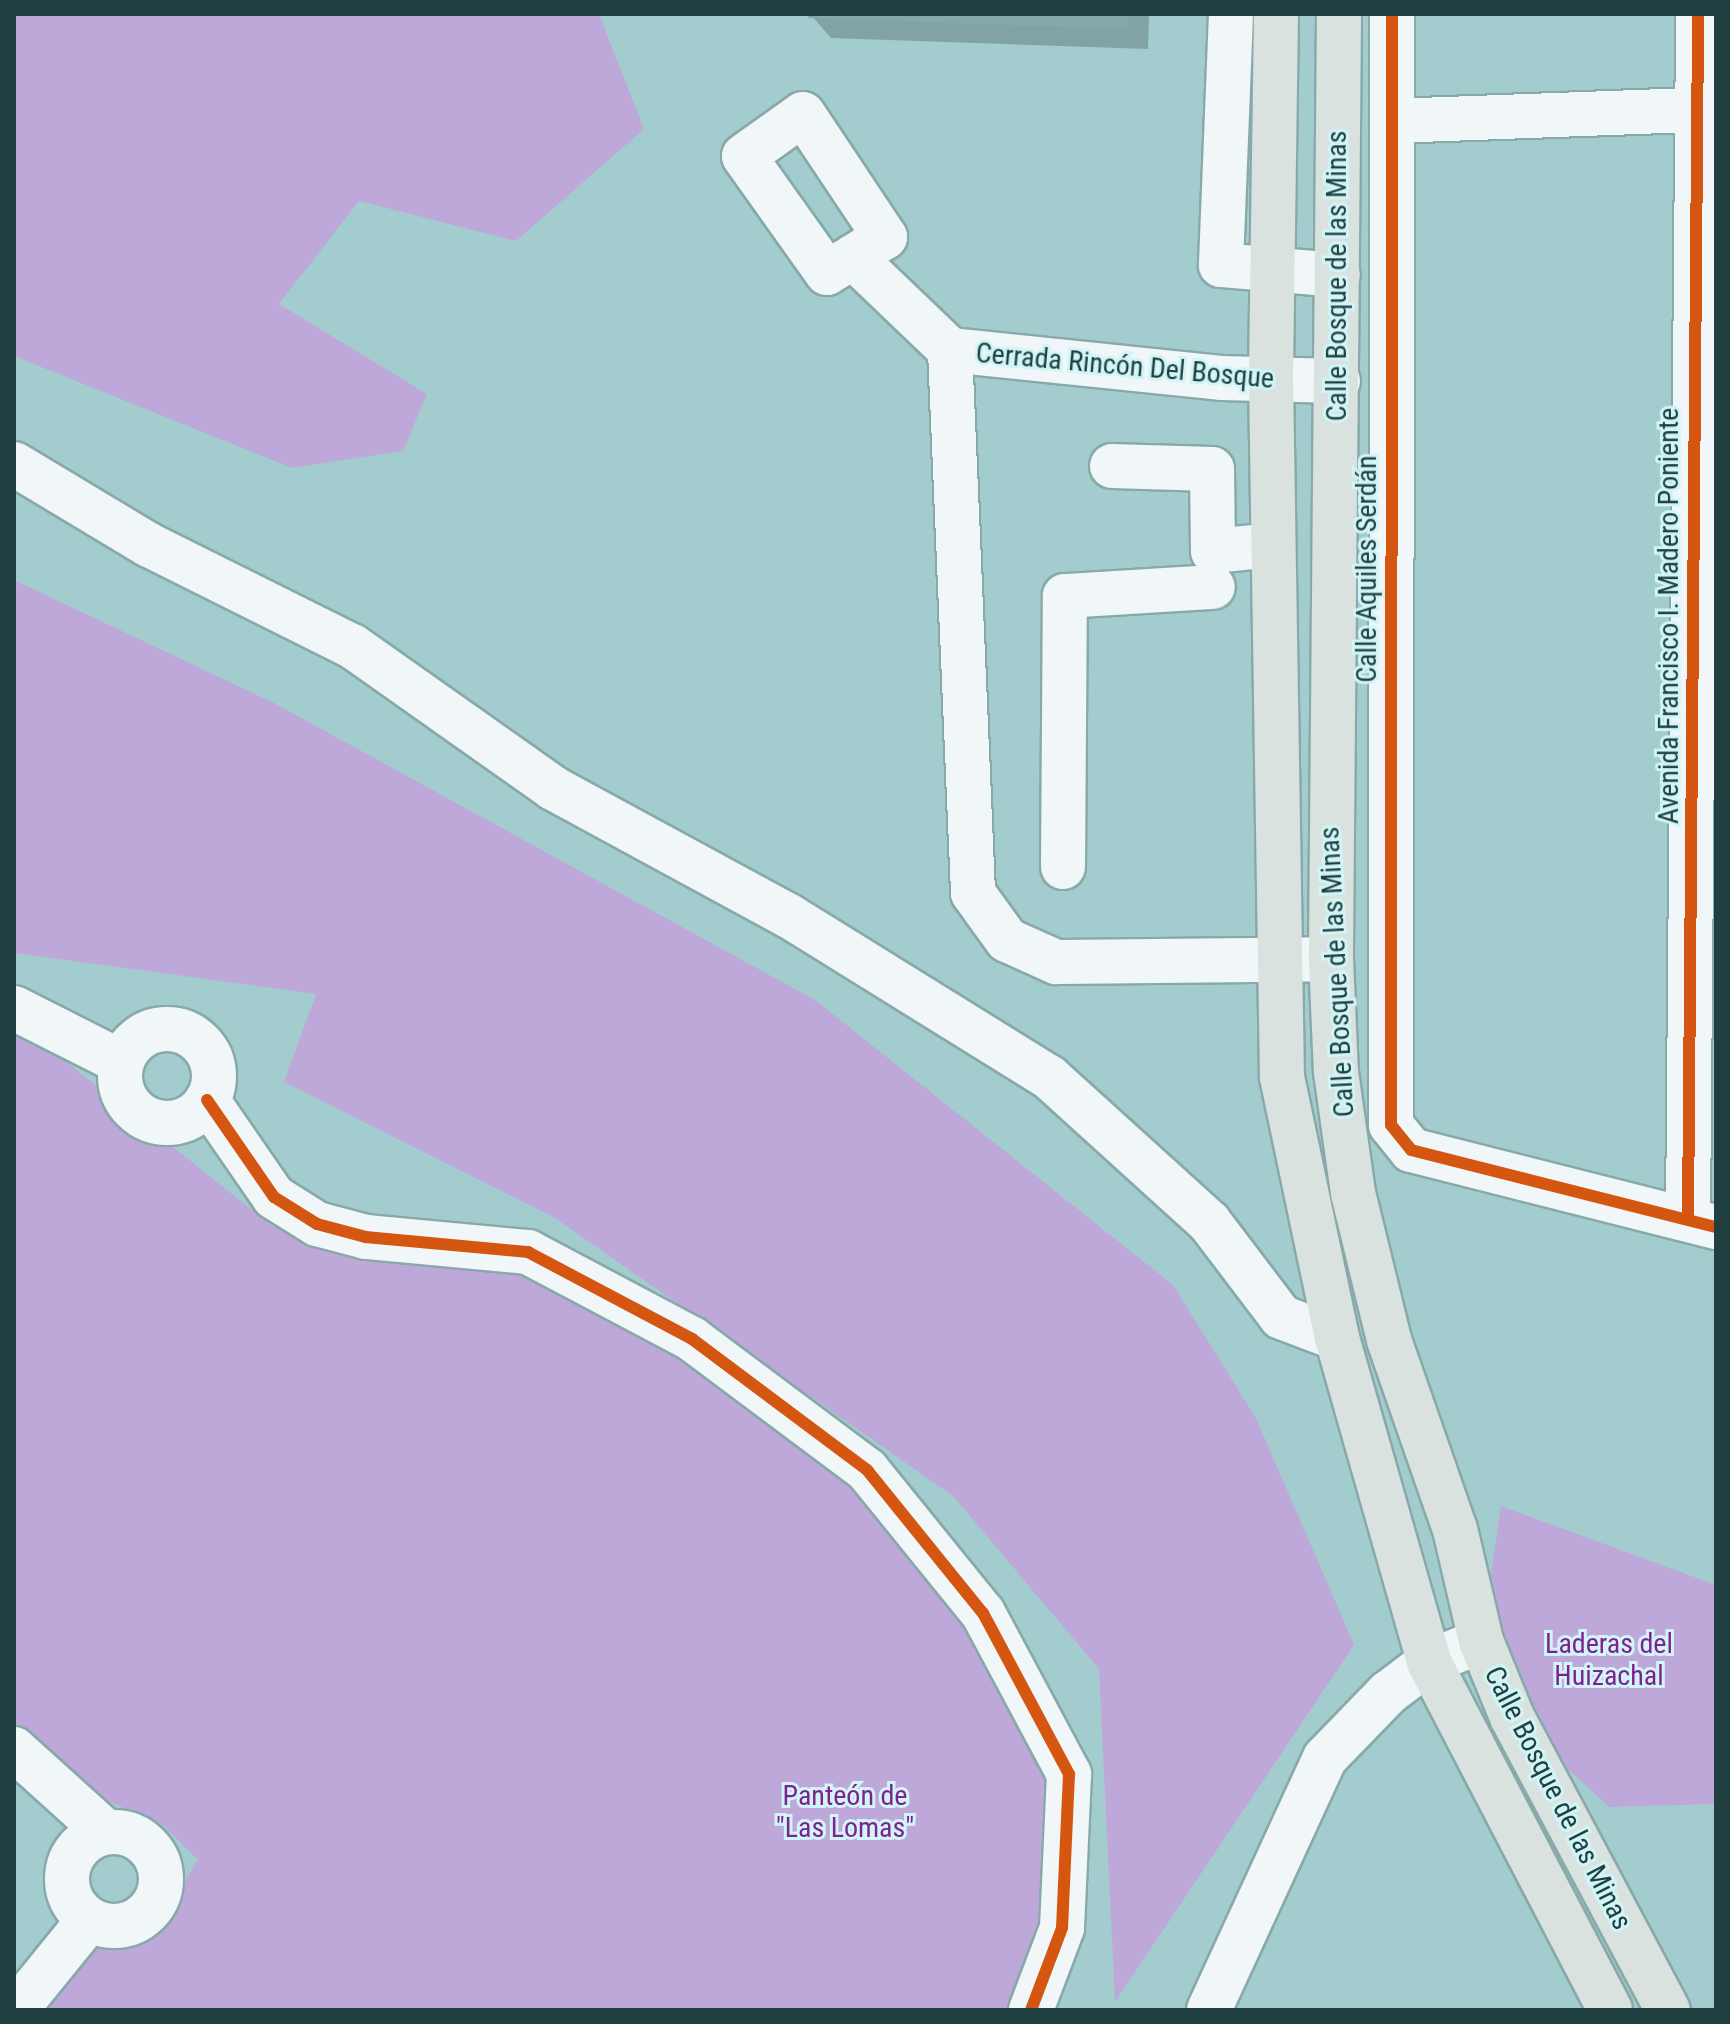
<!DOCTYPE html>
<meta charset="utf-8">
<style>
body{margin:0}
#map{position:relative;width:1730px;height:2024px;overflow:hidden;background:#a3ccce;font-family:"Roboto Condensed",sans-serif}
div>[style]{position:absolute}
.green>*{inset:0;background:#bea8da}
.shadow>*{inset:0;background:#0003}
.building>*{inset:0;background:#84a9ab}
.roads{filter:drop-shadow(2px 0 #88a9aa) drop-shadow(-2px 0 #88a9aa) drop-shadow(0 2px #88a9aa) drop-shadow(0 -2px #88a9aa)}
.minor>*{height:44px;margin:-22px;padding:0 22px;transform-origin:22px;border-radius:22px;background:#f1f7f8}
.minor>.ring{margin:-22px;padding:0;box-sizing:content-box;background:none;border:44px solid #f1f7f8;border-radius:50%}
.major>*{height:44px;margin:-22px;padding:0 22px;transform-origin:22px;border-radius:22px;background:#d9e2de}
.cycleway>*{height:12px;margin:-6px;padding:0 6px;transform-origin:6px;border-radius:6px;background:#d45611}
span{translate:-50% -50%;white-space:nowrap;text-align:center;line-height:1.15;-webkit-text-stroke:6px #d1f5f7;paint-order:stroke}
.street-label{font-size:28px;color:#1f3f40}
.park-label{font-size:28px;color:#7f2191}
.frame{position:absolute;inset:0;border:16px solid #1f3f40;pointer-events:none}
</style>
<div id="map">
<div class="green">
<div style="clip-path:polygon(14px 14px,599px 14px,644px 129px,516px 241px,359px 201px,279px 304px,427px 394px,403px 451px,292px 468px,14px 356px)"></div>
<div style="clip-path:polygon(14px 580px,274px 703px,815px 1000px,1173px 1285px,1256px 1418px,1354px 1645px,1115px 2002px,1099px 1669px,953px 1496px,555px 1218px,284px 1082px,316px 994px,14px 953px)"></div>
<div style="clip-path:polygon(14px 1020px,272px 1226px,356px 1256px,524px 1265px,692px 1358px,859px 1482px,969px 1623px,1053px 1777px,1049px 1932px,1009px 2010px,46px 2010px,88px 1950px,145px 1945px,198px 1860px,163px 1825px,110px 1802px,14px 1722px)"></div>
<div style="clip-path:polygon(1501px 1506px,1716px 1585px,1716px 1804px,1609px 1807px,1512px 1717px,1481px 1641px)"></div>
</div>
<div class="shadow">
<div style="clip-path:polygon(810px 14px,1149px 14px,1148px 49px,831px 38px)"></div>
</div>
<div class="building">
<div style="clip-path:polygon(808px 14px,1128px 14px,1128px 29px,808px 18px)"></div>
</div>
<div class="roads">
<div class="minor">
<div style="left:1231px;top:14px;width:251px;rotate:92.3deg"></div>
<div style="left:1221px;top:265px;width:117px;rotate:4.9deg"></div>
<div style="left:1392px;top:14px;width:1111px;rotate:90.05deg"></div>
<div style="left:1391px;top:1125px;width:32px;rotate:51deg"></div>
<div style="left:1411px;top:1150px;width:315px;rotate:14.2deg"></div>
<div style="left:803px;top:114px;width:148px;rotate:56.3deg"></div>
<div style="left:885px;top:237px;width:68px;rotate:148.2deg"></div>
<div style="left:827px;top:273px;width:143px;rotate:-125.4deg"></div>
<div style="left:744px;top:156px;width:72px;rotate:-35.4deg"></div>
<div style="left:1392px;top:121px;width:324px;rotate:-2.1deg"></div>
<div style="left:853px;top:257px;width:134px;rotate:43.8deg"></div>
<div style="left:950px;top:350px;width:272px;rotate:5.9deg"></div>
<div style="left:1221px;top:378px;width:117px;rotate:1.5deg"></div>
<div style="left:950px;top:350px;width:543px;rotate:87.57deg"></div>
<div style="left:973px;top:893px;width:58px;rotate:54.1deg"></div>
<div style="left:1007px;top:940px;width:54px;rotate:24.2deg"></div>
<div style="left:1056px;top:962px;width:275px;rotate:-0.6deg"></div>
<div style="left:14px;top:464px;width:157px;rotate:31deg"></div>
<div style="left:149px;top:545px;width:227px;rotate:26.5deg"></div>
<div style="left:352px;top:646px;width:246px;rotate:35.2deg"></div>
<div style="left:553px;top:788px;width:268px;rotate:28.5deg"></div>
<div style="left:789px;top:916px;width:306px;rotate:31.8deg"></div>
<div style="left:1049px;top:1077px;width:216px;rotate:42.2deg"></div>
<div style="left:1209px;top:1222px;width:119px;rotate:52.8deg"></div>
<div style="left:1281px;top:1317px;width:60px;rotate:20.6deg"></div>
<div style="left:1112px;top:466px;width:100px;rotate:1.7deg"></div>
<div style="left:1212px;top:469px;width:82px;rotate:89.3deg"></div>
<div style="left:1213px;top:551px;width:60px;rotate:-5.7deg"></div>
<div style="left:1063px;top:867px;width:271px;rotate:-89.6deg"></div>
<div style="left:1065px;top:596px;width:148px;rotate:-3.5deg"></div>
<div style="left:14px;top:1008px;width:120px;rotate:26.8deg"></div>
<div class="ring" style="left:120px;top:1029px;width:50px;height:50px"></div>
<div style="left:207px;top:1100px;width:118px;rotate:55.4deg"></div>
<div style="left:274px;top:1197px;width:51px;rotate:32.1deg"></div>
<div style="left:317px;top:1224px;width:51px;rotate:14.9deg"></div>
<div style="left:366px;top:1237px;width:163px;rotate:5.3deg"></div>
<div style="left:528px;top:1252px;width:186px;rotate:27.9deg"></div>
<div style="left:692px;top:1339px;width:219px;rotate:36.8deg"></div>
<div style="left:867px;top:1470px;width:184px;rotate:51deg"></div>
<div style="left:983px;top:1613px;width:183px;rotate:61.9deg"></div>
<div style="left:1069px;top:1774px;width:154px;rotate:92.6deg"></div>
<div style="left:1062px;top:1928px;width:88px;rotate:110.7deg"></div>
<div style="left:1688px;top:1219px;width:1205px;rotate:-89.52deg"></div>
<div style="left:14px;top:1749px;width:124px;rotate:42.1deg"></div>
<div class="ring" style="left:67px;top:1832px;width:50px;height:50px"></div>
<div style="left:16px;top:2010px;width:116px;rotate:-51deg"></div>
<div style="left:1209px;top:2010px;width:277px;rotate:-65.3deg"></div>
<div style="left:1325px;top:1758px;width:91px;rotate:-45.9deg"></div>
<div style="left:1388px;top:1693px;width:51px;rotate:-37.1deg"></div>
<div style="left:1429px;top:1662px;width:56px;rotate:-22deg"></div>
</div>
<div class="major">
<div style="left:1276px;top:14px;width:366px;rotate:90.8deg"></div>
<div style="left:1271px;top:380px;width:697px;rotate:89.1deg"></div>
<div style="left:1282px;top:1077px;width:267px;rotate:78.1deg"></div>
<div style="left:1337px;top:1338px;width:337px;rotate:74.1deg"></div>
<div style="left:1429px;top:1662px;width:392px;rotate:62.5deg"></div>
<div style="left:1339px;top:14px;width:945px;rotate:90.49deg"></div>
<div style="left:1331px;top:959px;width:113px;rotate:87.5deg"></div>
<div style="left:1336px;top:1072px;width:122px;rotate:82deg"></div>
<div style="left:1353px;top:1193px;width:151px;rotate:76.2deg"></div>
<div style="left:1389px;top:1340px;width:200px;rotate:70.8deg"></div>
<div style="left:1455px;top:1529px;width:115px;rotate:76.9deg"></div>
<div style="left:1481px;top:1641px;width:82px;rotate:67.8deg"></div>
<div style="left:1512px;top:1717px;width:332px;rotate:62deg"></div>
</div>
</div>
<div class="cycleway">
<div style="left:1392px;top:14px;width:1111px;rotate:90.05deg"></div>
<div style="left:1391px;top:1125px;width:32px;rotate:51deg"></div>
<div style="left:1411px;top:1150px;width:315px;rotate:14.2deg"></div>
<div style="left:207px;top:1100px;width:118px;rotate:55.4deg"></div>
<div style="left:274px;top:1197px;width:51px;rotate:32.1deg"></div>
<div style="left:317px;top:1224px;width:51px;rotate:14.9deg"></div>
<div style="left:366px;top:1237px;width:163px;rotate:5.3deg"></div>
<div style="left:528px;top:1252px;width:186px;rotate:27.9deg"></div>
<div style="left:692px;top:1339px;width:219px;rotate:36.8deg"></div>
<div style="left:867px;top:1470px;width:184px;rotate:51deg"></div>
<div style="left:983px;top:1613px;width:183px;rotate:61.9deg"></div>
<div style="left:1069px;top:1774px;width:154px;rotate:92.6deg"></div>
<div style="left:1062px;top:1928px;width:88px;rotate:110.7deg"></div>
<div style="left:1688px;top:1219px;width:1205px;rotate:-89.52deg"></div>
</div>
<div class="street-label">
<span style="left:1337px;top:276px;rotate:-90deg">Calle Bosque de las Minas</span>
<span style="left:1125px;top:366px;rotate:5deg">Cerrada Rincón Del Bosque</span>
<span style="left:1367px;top:569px;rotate:-90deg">Calle Aquiles Serdán</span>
<span style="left:1669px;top:616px;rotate:-90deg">Avenida Francisco I. Madero Poniente</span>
<span style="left:1337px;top:972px;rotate:-93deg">Calle Bosque de las Minas</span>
<span style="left:1558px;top:1798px;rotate:63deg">Calle Bosque de las Minas</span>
</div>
<div class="park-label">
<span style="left:1609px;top:1660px">Laderas del<br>Huizachal</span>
<span style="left:845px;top:1812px">Panteón de<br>"Las Lomas"</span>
</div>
<div class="frame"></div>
</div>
